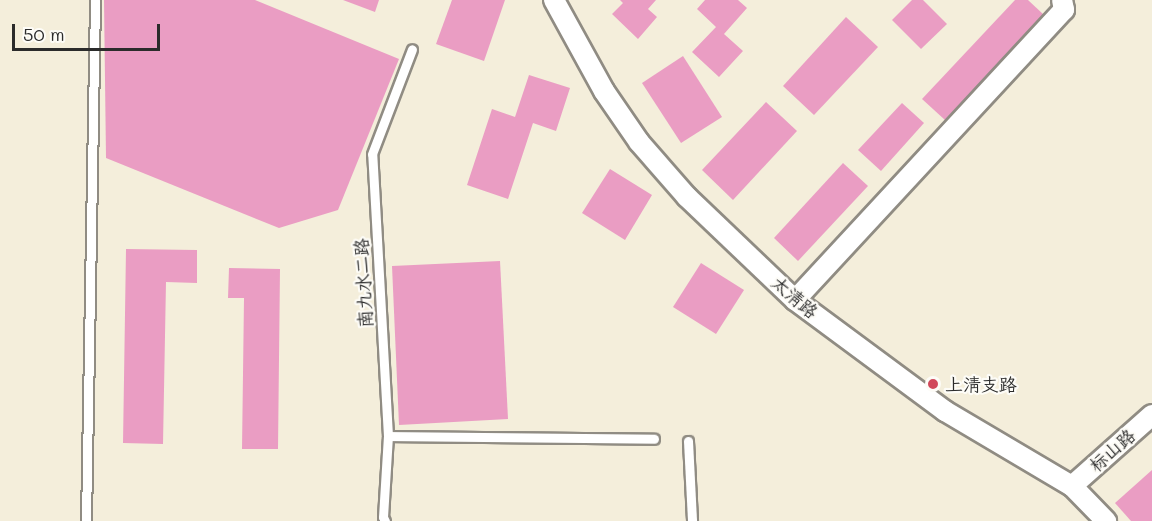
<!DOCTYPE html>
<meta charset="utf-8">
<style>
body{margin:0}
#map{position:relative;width:1152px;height:521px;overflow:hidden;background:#f4eedb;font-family:Mali,"LXGW WenKai TC",sans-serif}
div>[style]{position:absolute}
.building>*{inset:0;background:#ea9dc3}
.roads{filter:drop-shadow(2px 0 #908c83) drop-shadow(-2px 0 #908c83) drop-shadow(0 2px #908c83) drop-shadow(0 -2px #908c83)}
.lane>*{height:9px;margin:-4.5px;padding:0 4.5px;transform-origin:4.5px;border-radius:4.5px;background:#fff}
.street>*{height:20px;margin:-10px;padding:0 10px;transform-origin:10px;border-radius:10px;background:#fff}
.dots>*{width:16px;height:16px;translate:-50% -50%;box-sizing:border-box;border:3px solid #fdfcf7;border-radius:50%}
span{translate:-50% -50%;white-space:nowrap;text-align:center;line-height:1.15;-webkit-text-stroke:4.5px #fdfcf7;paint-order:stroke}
.street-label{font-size:18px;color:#2b2b2b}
.poi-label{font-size:18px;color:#2b2b2b}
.left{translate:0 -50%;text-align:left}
.scale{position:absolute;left:12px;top:24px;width:148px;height:27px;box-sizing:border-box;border:3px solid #2b2b2b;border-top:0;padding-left:8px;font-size:18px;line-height:21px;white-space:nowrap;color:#2b2b2b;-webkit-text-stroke:4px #fdfcf7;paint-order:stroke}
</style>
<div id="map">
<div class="building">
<div style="clip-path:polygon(104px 0,255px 0,399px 59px,338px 210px,279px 228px,106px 158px)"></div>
<div style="clip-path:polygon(343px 0,379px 0,375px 12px)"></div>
<div style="clip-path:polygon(452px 0,505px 0,484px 61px,436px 44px)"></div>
<div style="clip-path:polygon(620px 0,656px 0,648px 9px,657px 17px,638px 39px,612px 14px,623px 3px)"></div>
<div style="clip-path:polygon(705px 0,738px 0,747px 8px,724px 34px,743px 51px,719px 77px,692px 52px,716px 27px,697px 9px)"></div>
<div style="clip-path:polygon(912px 0,923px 0,947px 24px,921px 49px,892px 20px)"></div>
<div style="clip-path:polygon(1015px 0,1028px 0,1044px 15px,945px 120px,922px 99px)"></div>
<div style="clip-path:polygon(846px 17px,878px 47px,814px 115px,783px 86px)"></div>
<div style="clip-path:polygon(683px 56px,722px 117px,681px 143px,642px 83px)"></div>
<div style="clip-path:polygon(529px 75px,570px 88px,556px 131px,533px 123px,508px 199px,467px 185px,492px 109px,515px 117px)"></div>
<div style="clip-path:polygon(766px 102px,797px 131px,733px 200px,702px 170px)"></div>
<div style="clip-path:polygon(902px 103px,924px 123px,881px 171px,858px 150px)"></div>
<div style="clip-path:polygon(843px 163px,868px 186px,798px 261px,774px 238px)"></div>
<div style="clip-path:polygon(610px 169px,652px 195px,625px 240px,582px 213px)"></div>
<div style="clip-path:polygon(126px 249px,197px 250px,197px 283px,166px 282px,163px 444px,123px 443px)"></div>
<div style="clip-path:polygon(500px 261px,508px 419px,399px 425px,392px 266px)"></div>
<div style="clip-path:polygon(701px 263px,744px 290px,716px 334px,673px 307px)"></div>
<div style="clip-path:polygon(229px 268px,280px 269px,278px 449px,242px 449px,244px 298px,228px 298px)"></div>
<div style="clip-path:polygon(1152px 470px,1152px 521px,1131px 521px,1115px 503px)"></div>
</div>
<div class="roads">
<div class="lane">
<div style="left:388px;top:436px;width:266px;rotate:0.6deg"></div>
<div style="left:688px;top:441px;width:80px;rotate:87.1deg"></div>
<div style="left:86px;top:521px;width:521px;rotate:-89.01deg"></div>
<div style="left:385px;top:521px;width:4px;rotate:-117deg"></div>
<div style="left:383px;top:517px;width:81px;rotate:-86.5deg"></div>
<div style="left:388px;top:436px;width:282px;rotate:-93.2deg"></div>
<div style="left:372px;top:154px;width:112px;rotate:-69.1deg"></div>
</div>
<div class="street">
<div style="left:554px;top:0;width:104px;rotate:61.2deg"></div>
<div style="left:604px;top:91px;width:62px;rotate:55.5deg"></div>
<div style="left:639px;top:142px;width:73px;rotate:48.9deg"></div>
<div style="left:687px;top:197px;width:149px;rotate:43.6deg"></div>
<div style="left:795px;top:300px;width:187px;rotate:36.5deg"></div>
<div style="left:945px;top:411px;width:147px;rotate:30.6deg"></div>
<div style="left:1072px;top:486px;width:49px;rotate:45.8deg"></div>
<div style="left:795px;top:300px;width:396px;rotate:-47.2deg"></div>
<div style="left:1064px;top:10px;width:10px;rotate:-101deg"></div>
<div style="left:1072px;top:486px;width:107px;rotate:-41.6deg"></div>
</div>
</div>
<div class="dots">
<div style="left:933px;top:384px;background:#d1495b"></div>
</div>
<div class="street-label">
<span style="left:363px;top:283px;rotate:-93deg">南九水二路</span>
<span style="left:795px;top:297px;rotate:40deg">太清路</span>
<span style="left:1112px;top:450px;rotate:-41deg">标山路</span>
</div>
<div class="poi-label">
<span class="left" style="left:945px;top:384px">上清支路</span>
</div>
<div class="scale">50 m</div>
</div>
